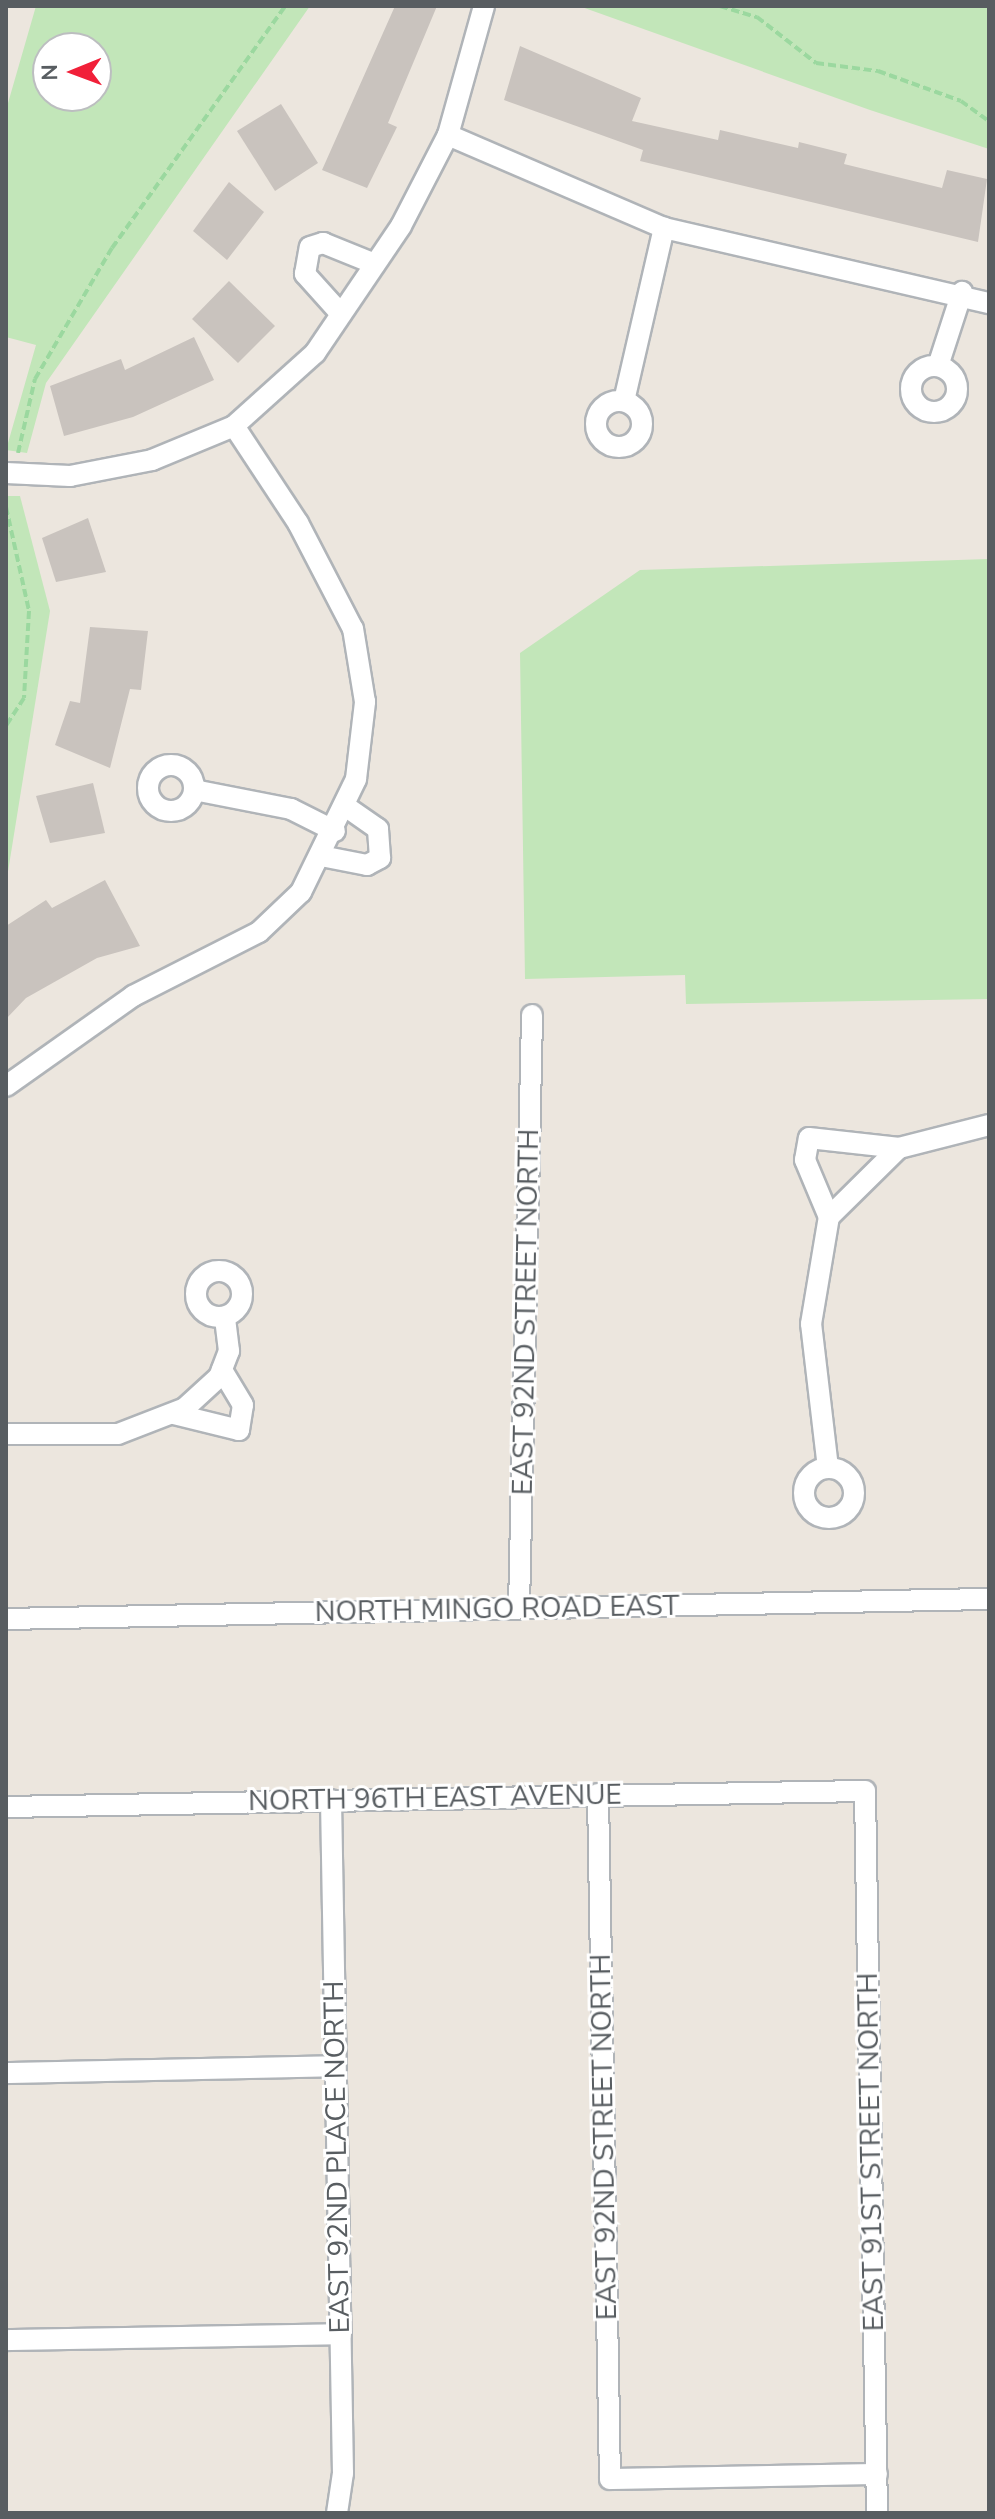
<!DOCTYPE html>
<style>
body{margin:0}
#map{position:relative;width:995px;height:2519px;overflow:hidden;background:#ece6de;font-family:"Nunito Sans",sans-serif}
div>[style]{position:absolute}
.green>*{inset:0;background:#c2e6b9}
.building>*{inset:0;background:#c9c3be}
.path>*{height:4px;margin-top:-2px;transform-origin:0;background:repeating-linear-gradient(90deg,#9bd89f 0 8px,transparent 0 12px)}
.roads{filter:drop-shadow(2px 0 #b0b4b8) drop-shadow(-2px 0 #b0b4b8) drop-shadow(0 2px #b0b4b8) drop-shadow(0 -2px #b0b4b8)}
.minor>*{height:20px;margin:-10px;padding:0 10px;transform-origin:10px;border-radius:10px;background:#fff}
.minor>.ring{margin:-10px;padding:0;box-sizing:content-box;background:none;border:20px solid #fff;border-radius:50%}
span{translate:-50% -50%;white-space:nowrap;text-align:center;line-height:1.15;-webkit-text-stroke:6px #fff;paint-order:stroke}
.street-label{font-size:28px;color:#585d61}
.frame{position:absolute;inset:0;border:8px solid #585d61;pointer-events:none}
.north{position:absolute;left:32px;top:32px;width:80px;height:80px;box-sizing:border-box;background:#fff;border:2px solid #bcbec0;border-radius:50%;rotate:269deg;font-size:22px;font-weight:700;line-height:32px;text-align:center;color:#585d61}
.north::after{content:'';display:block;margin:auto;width:28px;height:36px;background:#f12039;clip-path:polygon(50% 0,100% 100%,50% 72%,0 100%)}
</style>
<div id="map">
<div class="green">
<div style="clip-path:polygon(evenodd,36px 6px,310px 6px,46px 383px,27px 453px,6px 450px,36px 345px,6px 337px,6px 110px,36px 6px,96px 48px,96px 96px,48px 96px,48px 48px,96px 48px)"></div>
<div style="clip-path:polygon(579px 6px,989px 6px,989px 149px,870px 110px)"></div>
<div style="clip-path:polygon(6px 496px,20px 496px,50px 611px,6px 884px)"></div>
<div style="clip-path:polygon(989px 559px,989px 999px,686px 1004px,685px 975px,525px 979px,520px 653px,640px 570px)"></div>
</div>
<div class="building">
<div style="clip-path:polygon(395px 6px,437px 6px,388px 123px,397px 127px,367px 188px,322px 170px)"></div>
<div style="clip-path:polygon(520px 46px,641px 98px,632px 121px,718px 140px,720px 130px,798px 148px,799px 142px,847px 154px,844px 164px,942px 188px,947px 170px,987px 179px,978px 242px,640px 161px,643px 150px,504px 100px)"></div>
<div style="clip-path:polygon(281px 104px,318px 163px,275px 191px,237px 131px)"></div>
<div style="clip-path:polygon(229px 182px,264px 212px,227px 260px,193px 231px)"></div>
<div style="clip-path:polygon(229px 281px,275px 326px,238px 363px,192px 319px)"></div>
<div style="clip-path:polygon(194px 337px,214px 380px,133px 417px,64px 436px,50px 386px,121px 359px,125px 370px)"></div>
<div style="clip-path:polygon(88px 518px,106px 572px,56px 582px,42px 538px)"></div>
<div style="clip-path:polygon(90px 627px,148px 631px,141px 690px,130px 689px,110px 768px,55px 745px,70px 701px,80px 703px)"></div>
<div style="clip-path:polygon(93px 783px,105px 833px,50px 843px,36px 796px)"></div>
<div style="clip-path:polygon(105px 880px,140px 946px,97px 958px,26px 998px,6px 1019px,6px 926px,46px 900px,52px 908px)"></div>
</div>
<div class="path">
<div style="left:720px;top:6px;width:39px;rotate:17deg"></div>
<div style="left:757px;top:17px;width:75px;rotate:37.9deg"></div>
<div style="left:816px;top:63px;width:63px;rotate:7.4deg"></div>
<div style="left:878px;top:71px;width:88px;rotate:19.9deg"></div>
<div style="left:961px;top:101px;width:34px;rotate:36deg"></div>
<div style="left:18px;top:453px;width:76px;rotate:-77.1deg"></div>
<div style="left:35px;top:379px;width:152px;rotate:-59.6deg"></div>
<div style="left:112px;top:248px;width:297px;rotate:-54.4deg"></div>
<div style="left:6px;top:507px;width:107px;rotate:77.5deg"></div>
<div style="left:29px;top:611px;width:87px;rotate:93.3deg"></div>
<div style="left:24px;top:698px;width:33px;rotate:123deg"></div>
</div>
<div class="roads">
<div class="minor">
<div style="left:448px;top:135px;width:235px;rotate:23.3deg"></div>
<div style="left:664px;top:228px;width:334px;rotate:13deg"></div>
<div style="left:341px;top:314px;width:54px;rotate:-132deg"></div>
<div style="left:305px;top:274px;width:27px;rotate:-80deg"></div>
<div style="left:310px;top:247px;width:14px;rotate:-17deg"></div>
<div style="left:323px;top:243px;width:56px;rotate:22deg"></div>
<div class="ring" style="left:911px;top:366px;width:26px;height:26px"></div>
<div style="left:938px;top:366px;width:78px;rotate:-72deg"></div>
<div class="ring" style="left:596px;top:401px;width:26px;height:26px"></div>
<div style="left:624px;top:401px;width:178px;rotate:-77deg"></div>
<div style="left:6px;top:473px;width:64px;rotate:2.7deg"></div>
<div style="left:70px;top:476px;width:84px;rotate:-11deg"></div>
<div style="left:152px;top:460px;width:89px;rotate:-22.5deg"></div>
<div style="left:234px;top:426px;width:109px;rotate:-42deg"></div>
<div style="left:315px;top:353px;width:153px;rotate:-55.9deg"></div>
<div style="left:401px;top:226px;width:102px;rotate:-62.7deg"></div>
<div style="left:448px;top:135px;width:134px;rotate:-74.4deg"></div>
<div class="ring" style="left:148px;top:765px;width:26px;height:26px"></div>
<div style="left:194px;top:790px;width:99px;rotate:11.1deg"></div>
<div style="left:291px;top:809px;width:49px;rotate:26.6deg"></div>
<div style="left:321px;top:856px;width:47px;rotate:11.1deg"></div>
<div style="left:367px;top:865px;width:15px;rotate:-28deg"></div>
<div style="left:380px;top:858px;width:29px;rotate:-94deg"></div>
<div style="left:378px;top:829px;width:40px;rotate:-145.1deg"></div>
<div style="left:6px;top:1086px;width:156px;rotate:-35.3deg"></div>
<div style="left:133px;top:996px;width:141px;rotate:-26.9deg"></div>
<div style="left:259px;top:932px;width:58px;rotate:-43.6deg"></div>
<div style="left:301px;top:892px;width:126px;rotate:-64deg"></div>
<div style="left:356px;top:779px;width:78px;rotate:-83.3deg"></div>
<div style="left:365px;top:702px;width:74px;rotate:-99.3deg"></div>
<div style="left:353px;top:629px;width:119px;rotate:-117.4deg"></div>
<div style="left:298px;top:523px;width:116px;rotate:-123.4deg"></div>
<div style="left:829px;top:1217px;width:62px;rotate:-112.8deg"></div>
<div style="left:805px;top:1160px;width:22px;rotate:-80deg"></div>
<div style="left:809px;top:1138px;width:91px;rotate:6.3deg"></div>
<div class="ring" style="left:196px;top:1271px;width:26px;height:26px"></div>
<div style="left:174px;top:1414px;width:67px;rotate:13.8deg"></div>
<div style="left:239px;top:1430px;width:25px;rotate:-81deg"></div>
<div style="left:243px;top:1405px;width:41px;rotate:-121deg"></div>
<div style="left:6px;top:1434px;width:112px"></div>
<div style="left:118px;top:1434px;width:72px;rotate:-21.2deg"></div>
<div style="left:185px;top:1408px;width:46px;rotate:-42.4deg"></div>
<div style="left:219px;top:1377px;width:28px;rotate:-69deg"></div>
<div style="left:229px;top:1351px;width:34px;rotate:-97deg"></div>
<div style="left:828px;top:1468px;width:145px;rotate:-96.7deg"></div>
<div style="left:811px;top:1324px;width:109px;rotate:-80.5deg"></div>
<div style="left:829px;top:1217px;width:98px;rotate:-44.6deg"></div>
<div style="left:899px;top:1148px;width:93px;rotate:-14.3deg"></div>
<div class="ring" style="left:804px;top:1468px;width:30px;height:30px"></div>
<div style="left:519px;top:1608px;width:593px;rotate:-88.74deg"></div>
<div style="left:6px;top:1619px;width:983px;rotate:-1.17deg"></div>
<div style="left:598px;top:1794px;width:685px;rotate:89deg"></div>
<div style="left:610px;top:2479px;width:267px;rotate:-1.1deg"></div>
<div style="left:331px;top:1800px;width:673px;rotate:88.98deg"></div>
<div style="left:343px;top:2473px;width:40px;rotate:98.5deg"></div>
<div style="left:6px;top:1807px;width:859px;rotate:-1.07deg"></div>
<div style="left:865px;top:1791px;width:722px;rotate:89.05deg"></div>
<div style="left:6px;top:2073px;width:329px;rotate:-1.2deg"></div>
<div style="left:6px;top:2340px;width:335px;rotate:-1deg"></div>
</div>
</div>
<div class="street-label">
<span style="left:526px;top:1312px;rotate:-89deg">EAST 92ND STREET NORTH</span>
<span style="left:497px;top:1609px;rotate:-1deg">NORTH MINGO ROAD EAST</span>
<span style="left:435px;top:1798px;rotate:-1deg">NORTH 96TH EAST AVENUE</span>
<span style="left:604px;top:2137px;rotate:-91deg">EAST 92ND STREET NORTH</span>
<span style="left:871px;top:2152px;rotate:-91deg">EAST 91ST STREET NORTH</span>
<span style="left:337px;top:2157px;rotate:-91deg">EAST 92ND PLACE NORTH</span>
</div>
<div class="frame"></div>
<div class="north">N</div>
</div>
